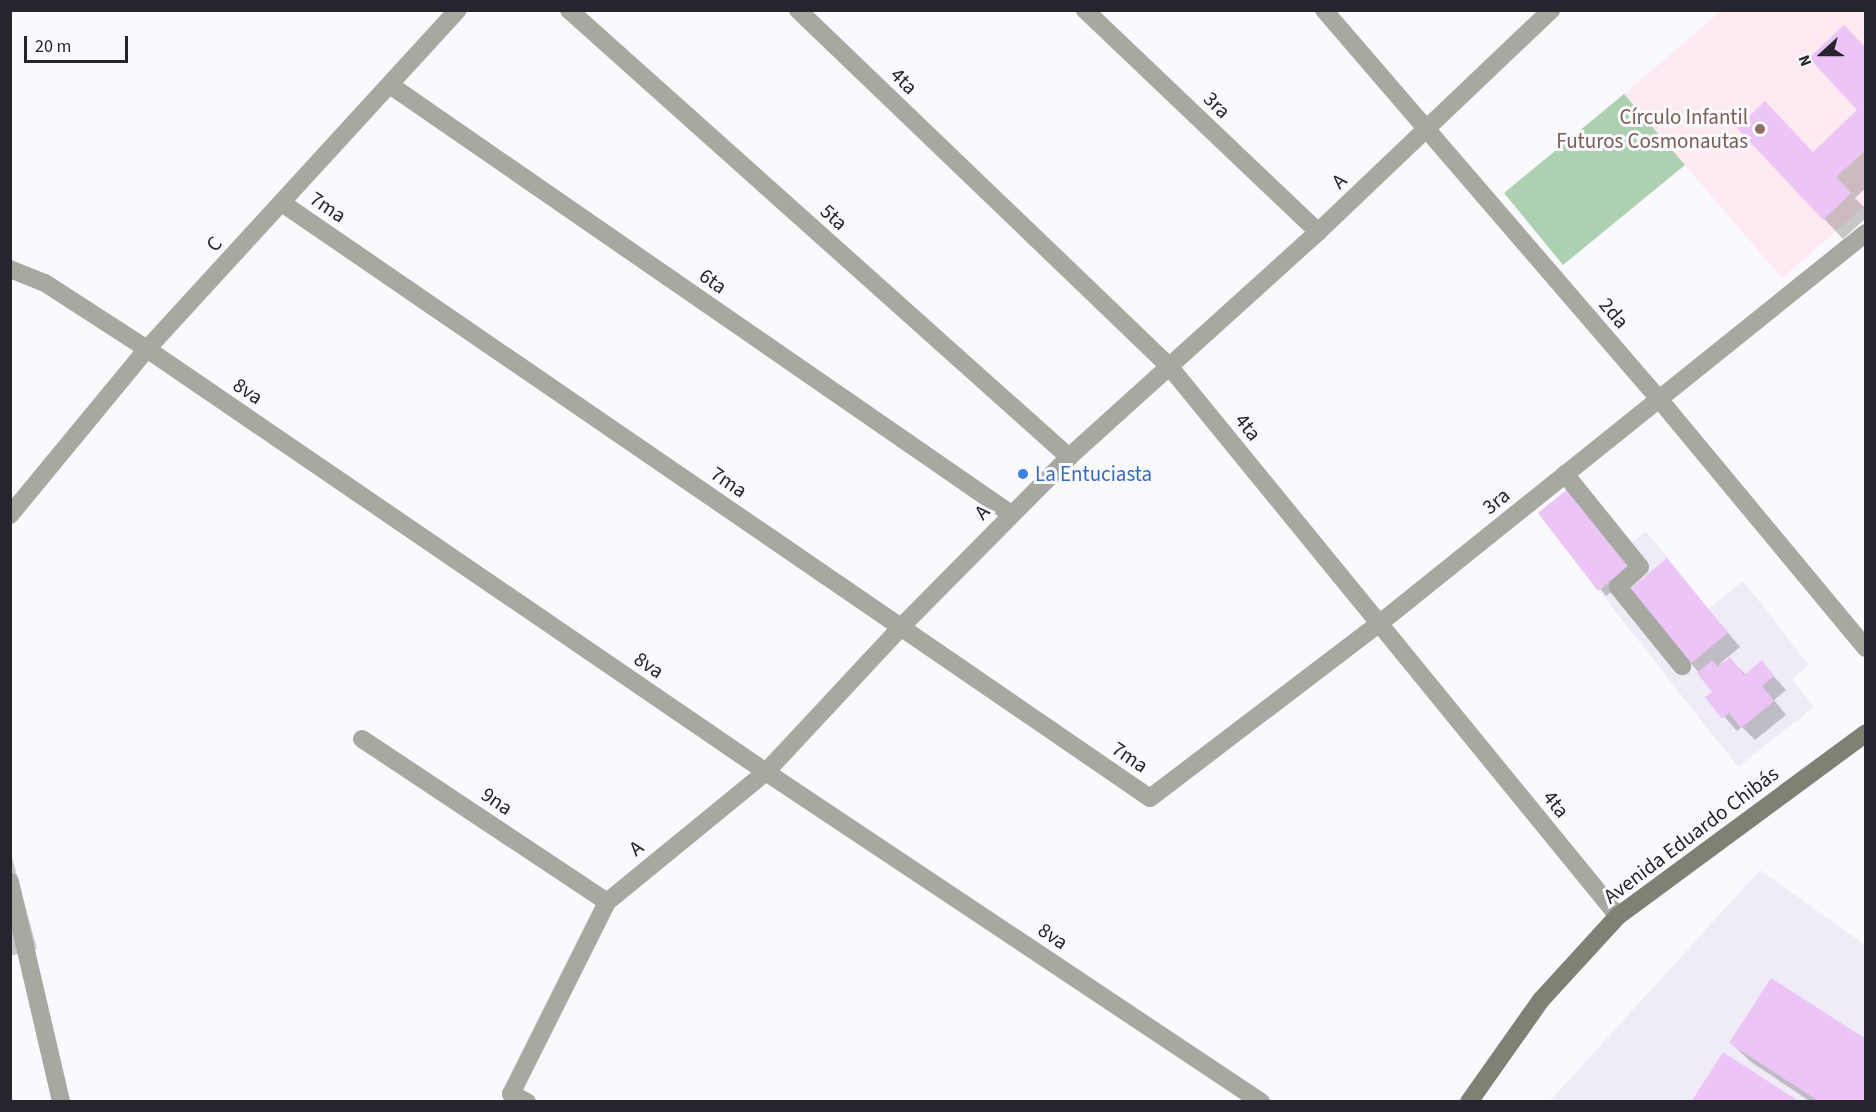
<!DOCTYPE html>
<meta charset="utf-8">
<style>
body{margin:0}
#map{position:relative;width:1876px;height:1112px;overflow:hidden;background:#faf9fd;font-family:"Source Sans 3",sans-serif}
div>[style]{position:absolute}
.built>*{inset:0;background:#efecf7}
.education>*{inset:0;background:#feeaf0}
.green>*{inset:0;background:#add0b1}
.shadow>*{inset:0;background:#0003}
.building>*{inset:0;background:#ecc5f6}
.lane>*{height:18px;margin:-9px;padding:0 9px;transform-origin:9px;border-radius:9px;background:#a7a8a0}
.street>*{height:18px;margin:-9px;padding:0 9px;transform-origin:9px;border-radius:9px;background:#a7a8a0}
.secondary>*{height:18px;margin:-9px;padding:0 9px;transform-origin:9px;border-radius:9px;background:#7f8175}
.dots>*{width:16px;height:16px;translate:-50% -50%;box-sizing:border-box;border:3px solid #faf9fd;border-radius:50%}
span{translate:-50% -50%;white-space:nowrap;text-align:center;line-height:1.15;-webkit-text-stroke:6px #faf9fd;paint-order:stroke}
.street-label{font-size:21px;color:#26242c}
.education-label{font-size:21px;color:#785e54}
.right{translate:-100% -50%;text-align:right}
.shop-label{font-size:21px;color:#366cbe}
.left{translate:0 -50%;text-align:left}
.frame{position:absolute;inset:0;border:12px solid #26242c;pointer-events:none}
.north{position:absolute;left:1792px;top:24px;width:60px;height:60px;-webkit-text-stroke:4px #faf9fd;paint-order:stroke;rotate:249deg;font-size:16px;font-weight:700;line-height:24px;text-align:center;color:#26242c}
.north::after{content:'';display:block;margin:auto;width:21px;height:27px;background:#26242c;clip-path:polygon(50% 0,100% 100%,50% 72%,0 100%)}
.scale{position:absolute;left:24px;top:36px;width:104px;height:27px;box-sizing:border-box;border:3px solid #26242c;border-top:0;padding-left:8px;font-size:18px;line-height:21px;white-space:nowrap;color:#26242c;-webkit-text-stroke:4px #faf9fd;paint-order:stroke}
</style>
<div id="map">
<div class="built">
<div style="clip-path:polygon(1580px 479px,1631px 543px,1646px 531px,1708px 609px,1743px 581px,1809px 665px,1792px 679px,1814px 707px,1738px 767px,1538px 513px)"></div>
<div style="clip-path:polygon(1760px 870px,1865px 945px,1865px 1101px,1549px 1102px)"></div>
</div>
<div class="education">
<div style="clip-path:polygon(1721px 11px,1865px 11px,1865px 206px,1782px 278px,1624px 94px)"></div>
</div>
<div class="green">
<div style="clip-path:polygon(1624px 94px,1685px 165px,1563px 265px,1504px 193px)"></div>
</div>
<div class="shadow">
<div style="clip-path:polygon(1866px 48px,1866px 188px,1855px 198px,1866px 209px,1866px 218px,1843px 239px,1739px 128px,1813px 153px,1859px 110px)"></div>
<div style="clip-path:polygon(1540px 513px,1634px 573px,1606px 596px)"></div>
<div style="clip-path:polygon(1667px 560px,1740px 647px,1717px 666px,1730px 659px,1746px 675px,1761px 662px,1786px 690px,1774px 700px,1786px 715px,1755px 740px,1742px 727px,1737px 731px,1707px 697px,1714px 692px,1691px 663px)"></div>
<div style="clip-path:polygon(10px 850px,37px 949px,10px 956px)"></div>
<div style="clip-path:polygon(1731px 1043px,1866px 1102px,1811px 1102px,1751px 1062px)"></div>
</div>
<div class="building">
<div style="clip-path:polygon(1844px 25px,1866px 48px,1866px 150px,1836px 177px,1851px 193px,1823px 220px,1737px 128px,1765px 101px,1813px 152px,1857px 110px,1809px 58px)"></div>
<div style="clip-path:polygon(1568px 489px,1628px 566px,1598px 591px,1538px 513px)"></div>
<div style="clip-path:polygon(1667px 558px,1728px 633px,1690px 664px,1629px 590px)"></div>
<div style="clip-path:polygon(1730px 657px,1744px 675px,1762px 660px,1774px 676px,1762px 686px,1774px 701px,1741px 728px,1729px 713px,1722px 719px,1705px 697px,1712px 692px,1697px 673px,1712px 660px,1718px 667px)"></div>
<div style="clip-path:polygon(1771px 978px,1866px 1039px,1866px 1102px,1820px 1102px,1729px 1043px)"></div>
<div style="clip-path:polygon(1723px 1052px,1800px 1102px,1691px 1102px)"></div>
</div>
<div class="lane">
<div style="left:1565px;top:474px;width:119px;rotate:51.1deg"></div>
<div style="left:1640px;top:567px;width:30px;rotate:138deg"></div>
<div style="left:1618px;top:587px;width:102px;rotate:51deg"></div>
</div>
<div class="street">
<div style="left:569px;top:10px;width:671px;rotate:41.8deg"></div>
<div style="left:798px;top:10px;width:514px;rotate:43.82deg"></div>
<div style="left:1169px;top:366px;width:710px;rotate:50.77deg"></div>
<div style="left:1085px;top:10px;width:322px;rotate:43.6deg"></div>
<div style="left:1324px;top:10px;width:513px;rotate:49.27deg"></div>
<div style="left:1659px;top:399px;width:324px;rotate:50.3deg"></div>
<div style="left:390px;top:85px;width:755px;rotate:34.64deg"></div>
<div style="left:282px;top:203px;width:1052px;rotate:34.43deg"></div>
<div style="left:1150px;top:798px;width:289px;rotate:-37.3deg"></div>
<div style="left:1380px;top:623px;width:623px;rotate:-38.75deg"></div>
<div style="left:10px;top:269px;width:38px;rotate:22deg"></div>
<div style="left:45px;top:283px;width:121px;rotate:32.9deg"></div>
<div style="left:147px;top:349px;width:750px;rotate:34.35deg"></div>
<div style="left:766px;top:772px;width:595px;rotate:33.69deg"></div>
<div style="left:10px;top:515px;width:215px;rotate:-50.5deg"></div>
<div style="left:147px;top:349px;width:460px;rotate:-47.5deg"></div>
<div style="left:362px;top:739px;width:294px;rotate:33.6deg"></div>
<div style="left:10px;top:882px;width:226px;rotate:76.9deg"></div>
<div style="left:527px;top:1102px;width:18px;rotate:-153deg"></div>
<div style="left:511px;top:1094px;width:215px;rotate:-63.4deg"></div>
<div style="left:607px;top:902px;width:205px;rotate:-39.3deg"></div>
<div style="left:766px;top:772px;width:198px;rotate:-47deg"></div>
<div style="left:901px;top:627px;width:239px;rotate:-45.3deg"></div>
<div style="left:1069px;top:457px;width:336px;rotate:-42.1deg"></div>
<div style="left:1318px;top:232px;width:322px;rotate:-43.6deg"></div>
</div>
<div class="secondary">
<div style="left:1469px;top:1102px;width:125px;rotate:-54.8deg"></div>
<div style="left:1541px;top:1000px;width:114px;rotate:-47.5deg"></div>
<div style="left:1618px;top:916px;width:308px;rotate:-36.4deg"></div>
</div>
<div class="dots">
<div style="left:1760px;top:129px;background:#8d6e63"></div>
<div style="left:1023px;top:474px;background:#3f7fe0"></div>
</div>
<div class="street-label">
<span style="left:904px;top:81px;rotate:44deg">4ta</span>
<span style="left:1217px;top:105px;rotate:44deg">3ra</span>
<span style="left:1339px;top:181px;rotate:-44deg">A</span>
<span style="left:328px;top:207px;rotate:34deg">7ma</span>
<span style="left:834px;top:217px;rotate:42deg">5ta</span>
<span style="left:214px;top:244px;rotate:-47deg">C</span>
<span style="left:713px;top:281px;rotate:35deg">6ta</span>
<span style="left:1614px;top:313px;rotate:49deg">2da</span>
<span style="left:248px;top:391px;rotate:34deg">8va</span>
<span style="left:1248px;top:427px;rotate:51deg">4ta</span>
<span style="left:729px;top:482px;rotate:34deg">7ma</span>
<span style="left:1496px;top:501px;rotate:-39deg">3ra</span>
<span style="left:982px;top:512px;rotate:-46deg">A</span>
<span style="left:649px;top:665px;rotate:34deg">8va</span>
<span style="left:1130px;top:757px;rotate:34deg">7ma</span>
<span style="left:497px;top:801px;rotate:34deg">9na</span>
<span style="left:1556px;top:804px;rotate:51deg">4ta</span>
<span style="left:1691px;top:835px;rotate:-37deg">Avenida Eduardo Chibás</span>
<span style="left:636px;top:848px;rotate:-39deg">A</span>
<span style="left:1053px;top:936px;rotate:34deg">8va</span>
</div>
<div class="education-label">
<span class="right" style="left:1748px;top:129px">Círculo Infantil<br>Futuros Cosmonautas</span>
</div>
<div class="shop-label">
<span class="left" style="left:1035px;top:474px">La Entuciasta</span>
</div>
<div class="frame"></div>
<div class="north">N</div>
<div class="scale">20 m</div>
</div>
